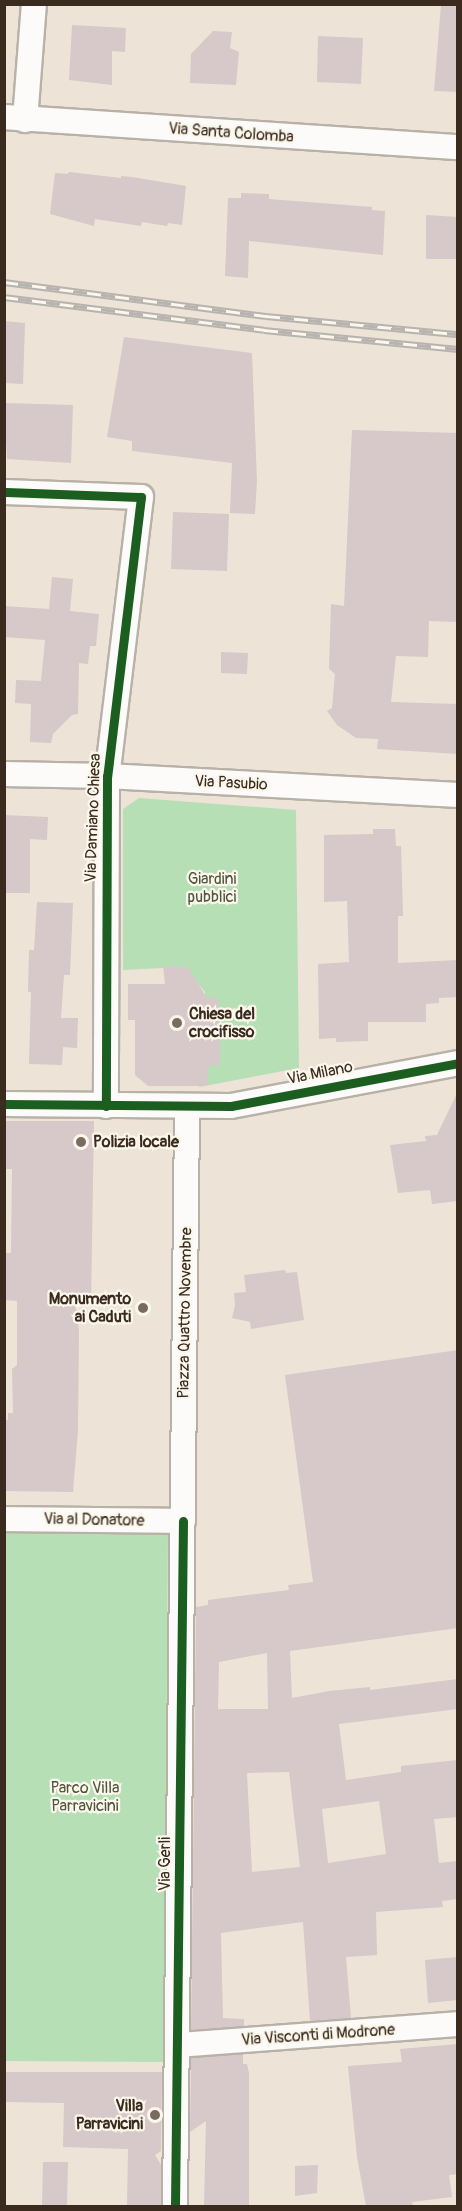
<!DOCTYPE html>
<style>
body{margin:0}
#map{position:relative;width:462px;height:2211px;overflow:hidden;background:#ede4d7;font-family:Pangolin,sans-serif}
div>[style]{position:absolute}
.green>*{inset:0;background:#b7dfb6}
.building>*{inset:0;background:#d7c8c9}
.roads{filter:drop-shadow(2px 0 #b8b1a8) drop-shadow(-2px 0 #b8b1a8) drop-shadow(0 2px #b8b1a8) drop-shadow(0 -2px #b8b1a8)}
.street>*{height:24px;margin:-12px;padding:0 12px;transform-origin:12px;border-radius:12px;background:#fcfbf9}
.rail>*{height:7px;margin-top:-3.5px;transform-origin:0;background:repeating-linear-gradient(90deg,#fbf7ec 0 14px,#b7b4b0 0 28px);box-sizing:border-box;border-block:2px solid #b7b4b0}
.cycleway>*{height:9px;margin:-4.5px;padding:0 4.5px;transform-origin:4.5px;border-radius:4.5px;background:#1b5e20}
.dots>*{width:16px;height:16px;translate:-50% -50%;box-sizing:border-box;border:3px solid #fbf7ec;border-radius:50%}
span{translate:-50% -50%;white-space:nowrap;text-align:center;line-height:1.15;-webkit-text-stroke:4.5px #fbf7ec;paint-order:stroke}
.street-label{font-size:16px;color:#3b2a1e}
.park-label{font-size:16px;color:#4f563d}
.poi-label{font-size:16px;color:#3b2a1e;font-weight:700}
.left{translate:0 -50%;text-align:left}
.right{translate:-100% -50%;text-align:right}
.frame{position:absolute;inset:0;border:6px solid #3b2a1e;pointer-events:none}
</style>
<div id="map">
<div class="green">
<div style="clip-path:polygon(139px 798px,296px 810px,299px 1068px,199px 1087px,205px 992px,184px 967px,123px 970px,123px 809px)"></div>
<div style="clip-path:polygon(5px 1533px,168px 1534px,164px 2062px,5px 2061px)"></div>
</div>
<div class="building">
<div style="clip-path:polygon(441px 5px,458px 6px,458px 92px,434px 91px)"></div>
<div style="clip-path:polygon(72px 25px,126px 28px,125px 52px,112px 51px,112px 85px,69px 80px)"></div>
<div style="clip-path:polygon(213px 31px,232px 32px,230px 48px,239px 52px,236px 85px,190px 83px,191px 54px)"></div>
<div style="clip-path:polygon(318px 36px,363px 38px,361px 84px,317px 82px)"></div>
<div style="clip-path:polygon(69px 172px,121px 178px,121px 176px,132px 177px,186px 186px,182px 225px,168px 223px,167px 226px,142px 222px,141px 226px,95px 219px,94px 226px,50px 214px,55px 173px,68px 174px)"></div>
<div style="clip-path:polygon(241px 193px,269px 194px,269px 199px,372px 207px,372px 210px,385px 211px,383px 255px,249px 241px,248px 278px,225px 276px,228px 198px,241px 198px)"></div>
<div style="clip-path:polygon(426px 215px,458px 217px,458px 259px,426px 259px)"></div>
<div style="clip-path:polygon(4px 321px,25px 323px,23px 384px,4px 383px)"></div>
<div style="clip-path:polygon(124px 337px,252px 353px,257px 481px,255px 514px,230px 513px,232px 463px,132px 451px,132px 441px,107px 437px)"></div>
<div style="clip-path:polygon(4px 403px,73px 405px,71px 463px,7px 459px)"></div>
<div style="clip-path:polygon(352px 430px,458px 433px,458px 622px,429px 621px,428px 657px,396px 656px,391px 702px,458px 704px,458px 754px,377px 749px,378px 739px,356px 738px,337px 725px,327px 711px,332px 708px,335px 674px,329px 669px,331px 604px,344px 606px)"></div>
<div style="clip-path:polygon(173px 512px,229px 514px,227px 571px,171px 569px)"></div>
<div style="clip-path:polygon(52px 577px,73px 579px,70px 611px,99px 614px,96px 646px,90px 646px,88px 664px,79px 663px,78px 714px,72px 715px,53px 734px,51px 743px,30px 742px,31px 704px,15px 703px,16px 680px,41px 681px,45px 640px,4px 637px,4px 606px,49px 609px)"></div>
<div style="clip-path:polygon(221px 652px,248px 653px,247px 674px,221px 673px)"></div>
<div style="clip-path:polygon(4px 815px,48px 817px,47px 840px,30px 839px,30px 893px,4px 893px)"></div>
<div style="clip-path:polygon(373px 829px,395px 829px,396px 846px,401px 846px,403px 916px,398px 916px,398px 963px,458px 960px,458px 997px,439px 998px,439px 1003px,426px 1004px,426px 1022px,368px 1022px,368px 1041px,336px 1042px,336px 1038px,319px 1039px,318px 964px,349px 962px,347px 901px,324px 902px,324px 835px,373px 834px)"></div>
<div style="clip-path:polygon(37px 902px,73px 903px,70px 975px,64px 975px,61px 1018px,78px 1018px,77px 1048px,63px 1047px,62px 1065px,29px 1064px,31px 992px,28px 992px,29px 950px,34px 950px)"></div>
<div style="clip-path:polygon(163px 966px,188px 967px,207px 998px,218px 998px,220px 1065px,208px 1066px,207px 1086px,148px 1086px,135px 1075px,135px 1020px,128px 1020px,128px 984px,165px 984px)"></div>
<div style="clip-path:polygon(458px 1091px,458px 1201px,432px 1204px,430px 1190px,398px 1193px,390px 1145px,426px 1141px,425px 1136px,437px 1135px)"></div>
<div style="clip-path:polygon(4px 1121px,94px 1121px,91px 1303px,75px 1302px,79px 1331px,78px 1430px,73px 1492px,4px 1491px,4px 1420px,8px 1420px,8px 1413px,13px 1413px,12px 1369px,17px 1365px,17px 1301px,4px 1300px,4px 1253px,11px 1253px,12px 1169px,4px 1169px)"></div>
<div style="clip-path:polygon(285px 1270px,286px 1273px,297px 1272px,304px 1320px,251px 1329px,250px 1322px,232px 1318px,235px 1305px,234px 1293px,246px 1292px,244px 1275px)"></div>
<div style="clip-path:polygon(evenodd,458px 1350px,458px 1628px,290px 1651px,292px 1698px,329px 1691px,370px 1687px,370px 1690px,458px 1679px,458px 1709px,339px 1724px,346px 1780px,401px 1772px,401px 1766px,458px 1760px,458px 1817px,434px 1819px,439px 1863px,458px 1861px,458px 1899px,442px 1901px,443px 1907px,376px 1912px,377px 1955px,346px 1957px,351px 2018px,310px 2021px,303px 1922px,221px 1933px,223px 2018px,244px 2019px,244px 2026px,191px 2030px,196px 1607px,208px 1605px,208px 1600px,289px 1590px,288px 1585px,313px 1582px,285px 1375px,458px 1350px,267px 1653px,268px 1709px,218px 1709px,219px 1662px,267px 1653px,458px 1350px,289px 1772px,300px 1867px,252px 1872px,247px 1773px,289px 1772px,458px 1350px,379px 1801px,386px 1854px,328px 1863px,322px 1809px,379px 1801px)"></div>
<div style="clip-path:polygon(458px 1957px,458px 2000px,428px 2003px,425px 1960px)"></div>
<div style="clip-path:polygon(458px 2044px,458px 2174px,449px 2175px,452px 2197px,412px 2202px,413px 2206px,366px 2206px,357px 2157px,348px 2066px,402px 2062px,400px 2049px)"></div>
<div style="clip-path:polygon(243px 2054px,243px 2064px,247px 2064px,249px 2073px,249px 2206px,204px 2206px,206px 2121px,190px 2132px,191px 2058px)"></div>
<div style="clip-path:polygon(4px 2072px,162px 2072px,161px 2151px,155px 2155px,161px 2165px,161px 2206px,127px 2206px,128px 2149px,63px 2147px,64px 2103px,4px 2102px)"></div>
<div style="clip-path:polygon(43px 2162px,68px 2162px,67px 2206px,42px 2206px)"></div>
<div style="clip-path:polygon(318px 2165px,317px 2193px,295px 2196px,295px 2166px)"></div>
</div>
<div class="roads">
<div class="street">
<div style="left:4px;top:117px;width:455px;rotate:3.8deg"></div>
<div style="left:25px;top:120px;width:116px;rotate:-85.6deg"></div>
<div style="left:4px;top:492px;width:137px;rotate:2.1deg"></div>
<div style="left:141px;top:497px;width:281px;rotate:96.9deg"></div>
<div style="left:107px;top:776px;width:330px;rotate:90.2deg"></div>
<div style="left:4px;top:774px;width:103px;rotate:1.1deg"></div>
<div style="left:107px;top:776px;width:352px;rotate:3.1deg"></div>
<div style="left:4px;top:1104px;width:227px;rotate:0.5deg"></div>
<div style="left:231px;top:1106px;width:231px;rotate:-10.7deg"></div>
<div style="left:4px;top:1519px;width:179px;rotate:0.6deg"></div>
<div style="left:179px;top:2045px;width:280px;rotate:-4.3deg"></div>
<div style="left:175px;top:2206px;width:1100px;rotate:-89.37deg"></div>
</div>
</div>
<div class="rail">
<div style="left:4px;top:282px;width:264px;rotate:7.4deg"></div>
<div style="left:266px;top:316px;width:193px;rotate:5.4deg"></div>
<div style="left:4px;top:297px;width:262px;rotate:7.2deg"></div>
<div style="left:264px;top:330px;width:195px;rotate:5.6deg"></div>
</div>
<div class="cycleway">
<div style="left:4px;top:492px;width:137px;rotate:2.1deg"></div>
<div style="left:141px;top:497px;width:281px;rotate:96.9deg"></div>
<div style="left:107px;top:776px;width:330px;rotate:90.2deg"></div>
<div style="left:4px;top:1104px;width:227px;rotate:0.5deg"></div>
<div style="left:231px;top:1106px;width:231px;rotate:-10.7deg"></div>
<div style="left:175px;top:2206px;width:685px;rotate:-89.33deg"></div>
</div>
<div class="dots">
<div style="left:177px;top:1023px;background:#796b5f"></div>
<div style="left:81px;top:1142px;background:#796b5f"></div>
<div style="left:143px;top:1308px;background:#796b5f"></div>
<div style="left:155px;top:2115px;background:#796b5f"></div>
</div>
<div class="street-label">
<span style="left:231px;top:133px;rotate:4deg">Via Santa Colomba</span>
<span style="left:231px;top:783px;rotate:3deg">Via Pasubio</span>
<span style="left:93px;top:818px;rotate:-88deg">Via Damiano Chiesa</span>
<span style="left:320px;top:1073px;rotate:-11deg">Via Milano</span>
<span style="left:185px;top:1313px;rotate:-89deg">Piazza Quattro Novembre</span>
<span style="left:94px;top:1520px;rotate:1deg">Via al Donatore</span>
<span style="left:165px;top:1864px;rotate:-90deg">Via Gerli</span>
<span style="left:318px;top:2035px;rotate:-4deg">Via Visconti di Modrone</span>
</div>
<div class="park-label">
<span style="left:212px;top:888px">Giardini<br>pubblici</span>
<span style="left:85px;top:1797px">Parco Villa<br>Parravicini</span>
</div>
<div class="poi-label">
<span class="left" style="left:189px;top:1023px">Chiesa del<br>crocifisso</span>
<span class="left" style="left:93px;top:1142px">Polizia locale</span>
<span class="right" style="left:131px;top:1308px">Monumento<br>ai Caduti</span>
<span class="right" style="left:143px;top:2115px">Villa<br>Parravicini</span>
</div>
<div class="frame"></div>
</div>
